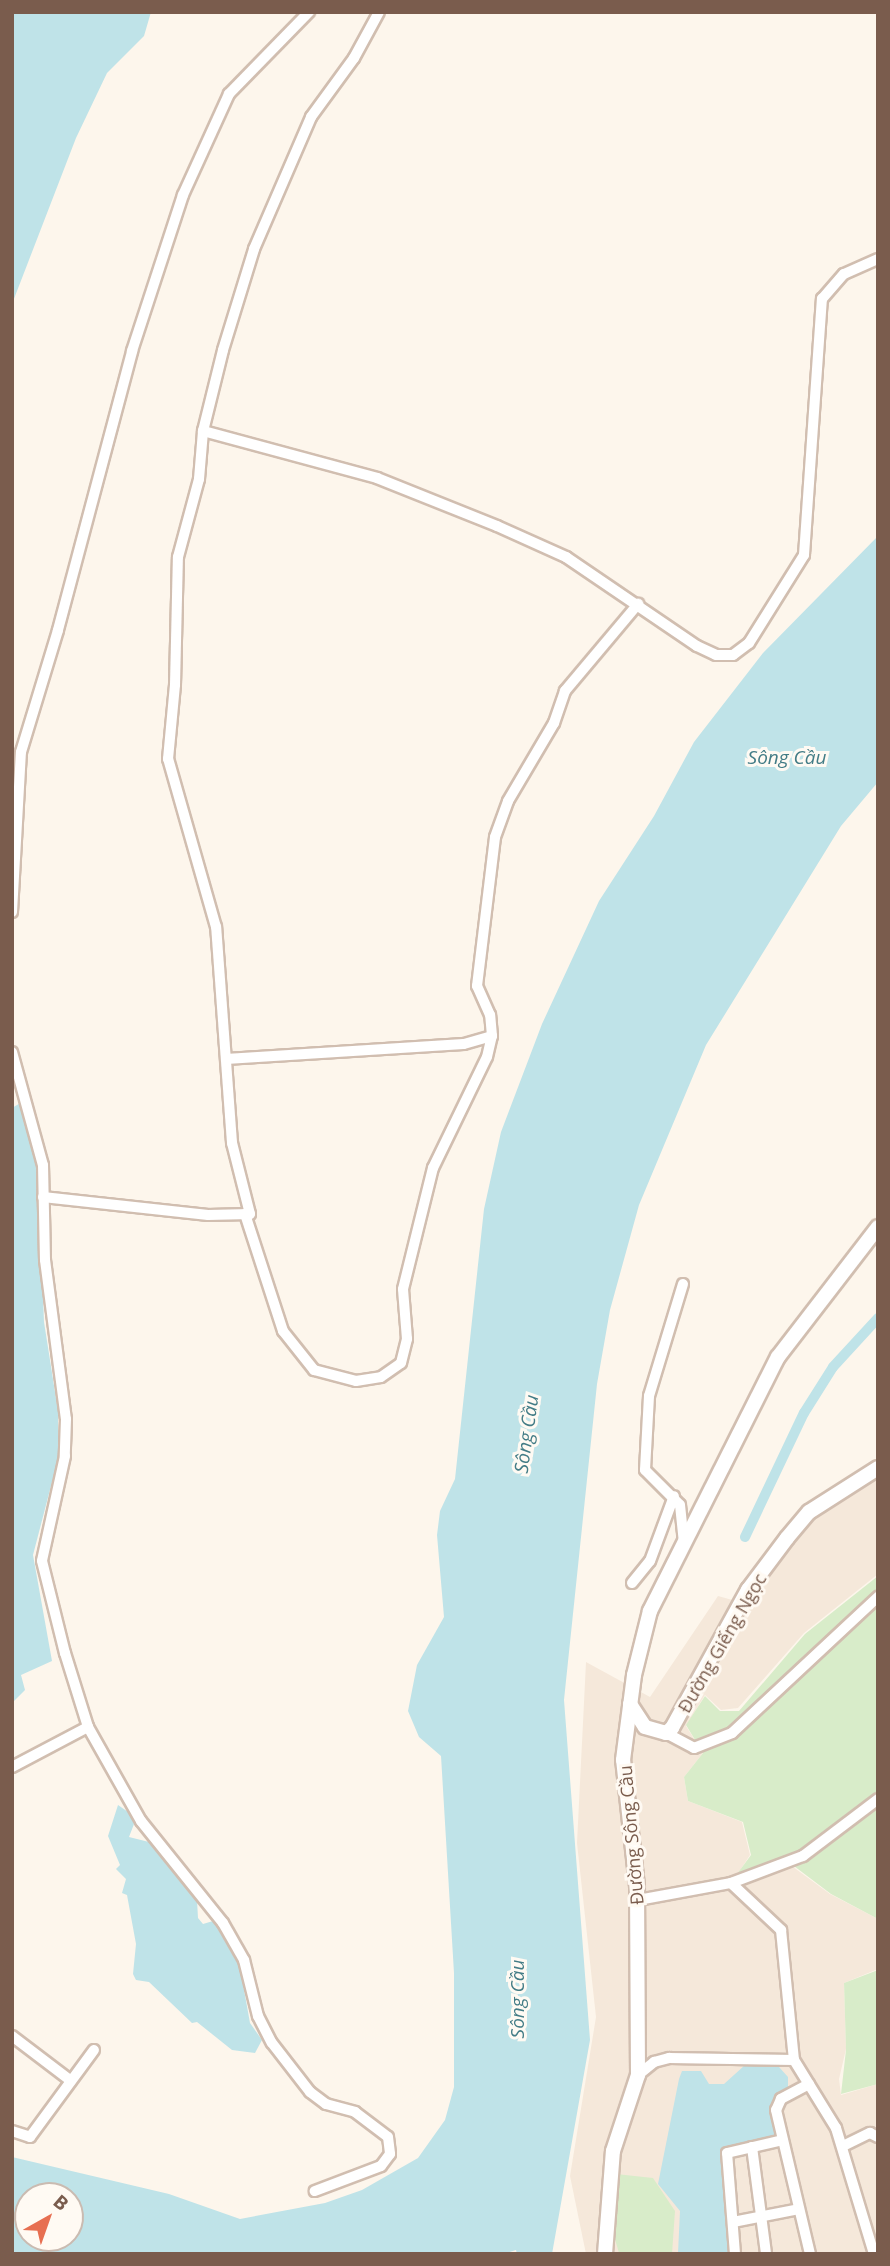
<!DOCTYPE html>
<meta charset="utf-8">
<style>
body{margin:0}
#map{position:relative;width:890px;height:2266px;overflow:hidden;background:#fdf6ec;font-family:"Open Sans",sans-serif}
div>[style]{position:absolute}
.residential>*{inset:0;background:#f5e8da}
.green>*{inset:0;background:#d8ecc9}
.water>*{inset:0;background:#bfe3e8}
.canal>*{height:10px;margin:-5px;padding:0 5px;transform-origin:5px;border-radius:5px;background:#bfe3e8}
.roads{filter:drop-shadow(2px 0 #d1beb0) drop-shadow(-2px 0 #d1beb0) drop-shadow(0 2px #d1beb0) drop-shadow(0 -2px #d1beb0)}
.street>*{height:10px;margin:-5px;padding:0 5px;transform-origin:5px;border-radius:5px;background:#fff}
.secondary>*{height:14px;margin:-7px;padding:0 7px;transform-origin:7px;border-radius:7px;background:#fff}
span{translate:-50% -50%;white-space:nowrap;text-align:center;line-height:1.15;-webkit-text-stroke:6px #fffaf3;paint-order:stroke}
.street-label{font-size:18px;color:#7a5c4d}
.water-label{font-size:19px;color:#437c86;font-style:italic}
.frame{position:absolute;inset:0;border:14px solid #7a5c4d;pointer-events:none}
.north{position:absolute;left:14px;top:2182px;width:70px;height:70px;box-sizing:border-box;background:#fffaf3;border:2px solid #cabbb1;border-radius:50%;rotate:40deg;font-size:19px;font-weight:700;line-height:28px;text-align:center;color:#7a5c4d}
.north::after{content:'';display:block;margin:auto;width:24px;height:32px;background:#e76f51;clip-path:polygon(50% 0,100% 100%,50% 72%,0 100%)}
</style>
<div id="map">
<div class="residential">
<div style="clip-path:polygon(878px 1468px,878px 1574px,804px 1633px,738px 1708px,721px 1710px,705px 1695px,686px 1726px,703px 1753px,684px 1777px,688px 1801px,742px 1822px,750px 1855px,737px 1875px,785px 1861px,830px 1894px,878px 1919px,878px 1969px,844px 1983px,846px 2049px,839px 2079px,841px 2095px,878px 2084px,878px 2254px,586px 2254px,570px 2176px,596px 2017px,577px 1843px,586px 1662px,650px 1697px,718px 1596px,736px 1601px,789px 1529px)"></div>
</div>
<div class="green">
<div style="clip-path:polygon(878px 1576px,878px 1919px,831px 1894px,786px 1860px,737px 1874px,751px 1855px,743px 1822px,688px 1801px,684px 1777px,703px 1753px,686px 1725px,705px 1696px,720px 1711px,739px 1711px,805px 1634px)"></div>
<div style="clip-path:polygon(878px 1970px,878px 2084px,841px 2094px,846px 2050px,844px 1983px)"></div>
<div style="clip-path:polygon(616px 2174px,653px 2178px,675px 2211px,672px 2254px,619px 2253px,612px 2229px)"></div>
</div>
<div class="water">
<div style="clip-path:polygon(12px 12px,151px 12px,144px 36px,107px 73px,76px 138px,12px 304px)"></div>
<div style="clip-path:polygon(evenodd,878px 536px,878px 782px,841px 826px,706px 1045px,639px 1205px,610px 1310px,597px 1384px,564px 1700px,590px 2040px,552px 2254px,517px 2254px,516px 2250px,503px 2254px,12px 2254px,12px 2157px,169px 2194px,240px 2219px,325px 2203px,362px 2190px,418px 2158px,445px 2120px,454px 2087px,454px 1973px,441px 1756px,419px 1737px,408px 1711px,417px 1665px,444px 1617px,437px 1535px,440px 1511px,455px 1479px,484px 1209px,501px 1132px,542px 1024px,599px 901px,654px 816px,694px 742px,763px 653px,878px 536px,70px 2196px,70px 2238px,28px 2238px,28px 2196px,70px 2196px)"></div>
<div style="clip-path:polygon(22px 1102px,38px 1163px,44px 1322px,58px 1411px,58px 1459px,33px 1555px,52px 1661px,21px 1675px,25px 1690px,13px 1702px,12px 1108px)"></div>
<div style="clip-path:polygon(118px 1805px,131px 1814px,134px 1824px,129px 1837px,149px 1842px,197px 1900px,198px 1918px,203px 1924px,213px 1921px,225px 1934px,239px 1962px,250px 2023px,262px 2040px,255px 2053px,232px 2050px,197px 2022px,192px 2023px,149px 1982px,136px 1980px,133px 1974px,136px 1944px,127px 1895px,122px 1893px,126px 1879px,116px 1869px,120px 1865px,108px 1836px)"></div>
<div style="clip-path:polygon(745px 2065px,779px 2067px,788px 2077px,788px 2089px,775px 2095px,772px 2102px,779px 2135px,727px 2148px,731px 2252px,678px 2253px,680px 2211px,658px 2184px,679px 2079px,682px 2071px,701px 2071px,709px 2084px,724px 2084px)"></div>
</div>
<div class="canal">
<div style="left:745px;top:1537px;width:137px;rotate:-64.6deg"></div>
<div style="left:804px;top:1413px;width:54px;rotate:-57.8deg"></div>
<div style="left:833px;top:1367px;width:67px;rotate:-47.4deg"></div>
</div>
<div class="roads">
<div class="street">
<div style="left:203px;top:431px;width:180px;rotate:15.1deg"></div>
<div style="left:377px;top:478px;width:129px;rotate:21.8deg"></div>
<div style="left:497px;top:526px;width:76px;rotate:24.2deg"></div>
<div style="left:566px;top:557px;width:158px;rotate:34.2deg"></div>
<div style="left:697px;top:646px;width:21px;rotate:25deg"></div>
<div style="left:716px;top:655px;width:17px"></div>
<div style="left:733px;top:655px;width:20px;rotate:-37deg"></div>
<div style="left:749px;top:643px;width:104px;rotate:-58deg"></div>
<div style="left:804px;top:555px;width:257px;rotate:-86deg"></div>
<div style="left:822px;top:299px;width:33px;rotate:-49deg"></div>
<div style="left:844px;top:274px;width:37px;rotate:-24deg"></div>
<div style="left:12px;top:912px;width:160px;rotate:-86.8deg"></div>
<div style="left:21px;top:752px;width:127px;rotate:-73.1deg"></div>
<div style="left:58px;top:630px;width:289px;rotate:-75.1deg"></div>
<div style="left:132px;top:351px;width:164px;rotate:-71.9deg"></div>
<div style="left:183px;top:195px;width:111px;rotate:-65.5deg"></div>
<div style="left:229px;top:94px;width:115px;rotate:-45.7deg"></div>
<div style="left:12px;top:1052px;width:117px;rotate:74.7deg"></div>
<div style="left:43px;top:1165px;width:95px;rotate:88.8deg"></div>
<div style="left:45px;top:1260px;width:160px;rotate:82.5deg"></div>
<div style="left:66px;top:1419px;width:37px;rotate:92deg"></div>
<div style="left:65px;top:1456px;width:107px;rotate:102.4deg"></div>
<div style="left:42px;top:1561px;width:95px;rotate:76deg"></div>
<div style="left:65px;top:1653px;width:77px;rotate:72.7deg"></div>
<div style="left:88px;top:1727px;width:108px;rotate:60.6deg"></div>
<div style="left:141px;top:1821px;width:131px;rotate:51.2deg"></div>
<div style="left:223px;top:1923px;width:43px;rotate:60.4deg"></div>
<div style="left:244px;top:1960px;width:58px;rotate:76deg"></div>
<div style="left:258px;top:2016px;width:30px;rotate:63deg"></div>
<div style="left:272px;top:2043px;width:62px;rotate:52.2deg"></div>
<div style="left:310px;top:2092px;width:20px;rotate:37deg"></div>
<div style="left:326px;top:2104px;width:30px;rotate:15deg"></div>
<div style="left:355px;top:2112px;width:41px;rotate:37.1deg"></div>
<div style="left:388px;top:2137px;width:17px;rotate:83deg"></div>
<div style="left:390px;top:2154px;width:15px;rotate:127deg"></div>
<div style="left:381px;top:2166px;width:71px;rotate:159.3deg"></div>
<div style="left:226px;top:1059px;width:238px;rotate:-3.6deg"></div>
<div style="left:464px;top:1044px;width:29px;rotate:-16deg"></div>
<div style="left:43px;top:1197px;width:166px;rotate:6.2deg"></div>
<div style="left:208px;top:1215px;width:42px;rotate:-1.4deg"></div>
<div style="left:250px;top:1214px;width:73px;rotate:-104.2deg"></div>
<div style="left:232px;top:1143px;width:217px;rotate:-94.2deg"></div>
<div style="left:216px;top:927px;width:175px;rotate:-105.9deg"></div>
<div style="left:168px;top:759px;width:74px;rotate:-84.6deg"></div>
<div style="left:175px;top:685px;width:128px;rotate:-88.7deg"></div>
<div style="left:178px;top:557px;width:81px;rotate:-74.9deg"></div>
<div style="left:199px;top:479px;width:48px;rotate:-85.2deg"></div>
<div style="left:203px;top:431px;width:83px;rotate:-76.1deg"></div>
<div style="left:223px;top:350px;width:106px;rotate:-72.9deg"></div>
<div style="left:254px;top:249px;width:144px;rotate:-66.6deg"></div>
<div style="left:311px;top:117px;width:73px;rotate:-53.9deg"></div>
<div style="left:354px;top:58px;width:52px;rotate:-61.5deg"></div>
<div style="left:245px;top:1214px;width:123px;rotate:72deg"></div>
<div style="left:283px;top:1331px;width:50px;rotate:51.5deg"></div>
<div style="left:314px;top:1370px;width:43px;rotate:14.7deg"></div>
<div style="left:356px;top:1381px;width:25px;rotate:-9deg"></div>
<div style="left:381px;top:1377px;width:24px;rotate:-35deg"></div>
<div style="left:401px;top:1363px;width:25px;rotate:-76deg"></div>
<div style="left:407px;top:1339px;width:50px;rotate:-94.6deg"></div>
<div style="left:403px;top:1289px;width:125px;rotate:-76.1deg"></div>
<div style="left:433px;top:1168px;width:123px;rotate:-64.1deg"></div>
<div style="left:487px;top:1057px;width:22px;rotate:-77deg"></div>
<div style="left:492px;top:1036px;width:21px;rotate:-95deg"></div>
<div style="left:490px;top:1015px;width:32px;rotate:-114deg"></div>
<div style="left:477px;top:986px;width:150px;rotate:-83.1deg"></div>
<div style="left:495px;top:837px;width:38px;rotate:-70deg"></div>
<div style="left:508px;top:801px;width:91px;rotate:-59.5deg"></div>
<div style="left:554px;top:723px;width:34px;rotate:-71deg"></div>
<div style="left:565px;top:691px;width:114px;rotate:-50deg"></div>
<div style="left:683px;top:1284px;width:117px;rotate:106.9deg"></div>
<div style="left:649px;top:1396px;width:74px;rotate:93.1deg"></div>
<div style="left:645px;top:1470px;width:49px;rotate:45deg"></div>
<div style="left:680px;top:1505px;width:37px;rotate:84deg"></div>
<div style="left:632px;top:1583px;width:28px;rotate:-51deg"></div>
<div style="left:650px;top:1561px;width:69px;rotate:-69.7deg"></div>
<div style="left:666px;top:1733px;width:32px;rotate:28deg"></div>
<div style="left:694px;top:1748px;width:41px;rotate:-21.5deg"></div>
<div style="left:732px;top:1733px;width:200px;rotate:-43deg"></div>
<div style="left:12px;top:1767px;width:86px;rotate:-27.8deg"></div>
<div style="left:731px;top:1883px;width:69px;rotate:43.2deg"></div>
<div style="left:781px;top:1930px;width:131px;rotate:84.3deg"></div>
<div style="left:638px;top:1900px;width:95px;rotate:-10.4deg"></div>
<div style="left:731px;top:1883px;width:77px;rotate:-20.6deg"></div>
<div style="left:803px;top:1856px;width:94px;rotate:-37.2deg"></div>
<div style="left:12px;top:2036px;width:74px;rotate:37.3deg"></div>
<div style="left:638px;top:2075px;width:21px;rotate:-39deg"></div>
<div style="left:654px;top:2062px;width:16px;rotate:-15deg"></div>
<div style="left:669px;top:2058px;width:125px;rotate:0.9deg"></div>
<div style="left:794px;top:2060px;width:80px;rotate:58.3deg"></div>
<div style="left:836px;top:2128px;width:132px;rotate:73.2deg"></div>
<div style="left:809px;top:2084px;width:32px;rotate:152deg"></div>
<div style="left:781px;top:2099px;width:12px;rotate:114deg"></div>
<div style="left:776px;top:2110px;width:148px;rotate:76.7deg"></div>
<div style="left:12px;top:2131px;width:19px;rotate:18deg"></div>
<div style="left:30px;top:2137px;width:108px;rotate:-53.7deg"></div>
<div style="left:843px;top:2146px;width:30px;rotate:-26deg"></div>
<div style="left:870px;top:2133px;width:9px;rotate:27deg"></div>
<div style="left:752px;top:2147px;width:108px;rotate:82.5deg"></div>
<div style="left:733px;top:2222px;width:67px;rotate:-11.1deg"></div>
<div style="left:735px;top:2254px;width:101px;rotate:-94.5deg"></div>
<div style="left:727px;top:2153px;width:57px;rotate:-13.1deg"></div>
</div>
<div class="secondary">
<div style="left:630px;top:1704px;width:27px;rotate:57deg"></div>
<div style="left:645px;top:1727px;width:22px;rotate:16deg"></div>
<div style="left:666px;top:1733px;width:8px;rotate:-40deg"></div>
<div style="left:672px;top:1728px;width:158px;rotate:-61.2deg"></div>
<div style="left:748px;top:1590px;width:65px;rotate:-53.1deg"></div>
<div style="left:787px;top:1538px;width:34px;rotate:-50deg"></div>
<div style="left:809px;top:1512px;width:82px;rotate:-32.5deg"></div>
<div style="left:605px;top:2254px;width:103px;rotate:-85.6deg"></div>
<div style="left:613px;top:2151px;width:80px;rotate:-71.8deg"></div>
<div style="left:638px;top:2075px;width:189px;rotate:-90.3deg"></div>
<div style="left:637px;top:1886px;width:127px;rotate:-96.3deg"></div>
<div style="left:623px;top:1760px;width:86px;rotate:-82.6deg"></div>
<div style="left:634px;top:1675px;width:66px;rotate:-76deg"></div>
<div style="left:650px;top:1611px;width:284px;rotate:-63.3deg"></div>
<div style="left:778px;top:1357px;width:164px;rotate:-52.4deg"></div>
</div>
</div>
<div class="street-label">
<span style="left:722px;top:1643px;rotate:-60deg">Đường Giếng Ngọc</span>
<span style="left:631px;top:1835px;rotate:-95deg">Đường Sông Cầu</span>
</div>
<div class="water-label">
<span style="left:787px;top:758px">Sông Cầu</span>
<span style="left:527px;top:1434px;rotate:-82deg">Sông Cầu</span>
<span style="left:518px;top:1999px;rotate:-90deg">Sông Cầu</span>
</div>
<div class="frame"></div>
<div class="north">B</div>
</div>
